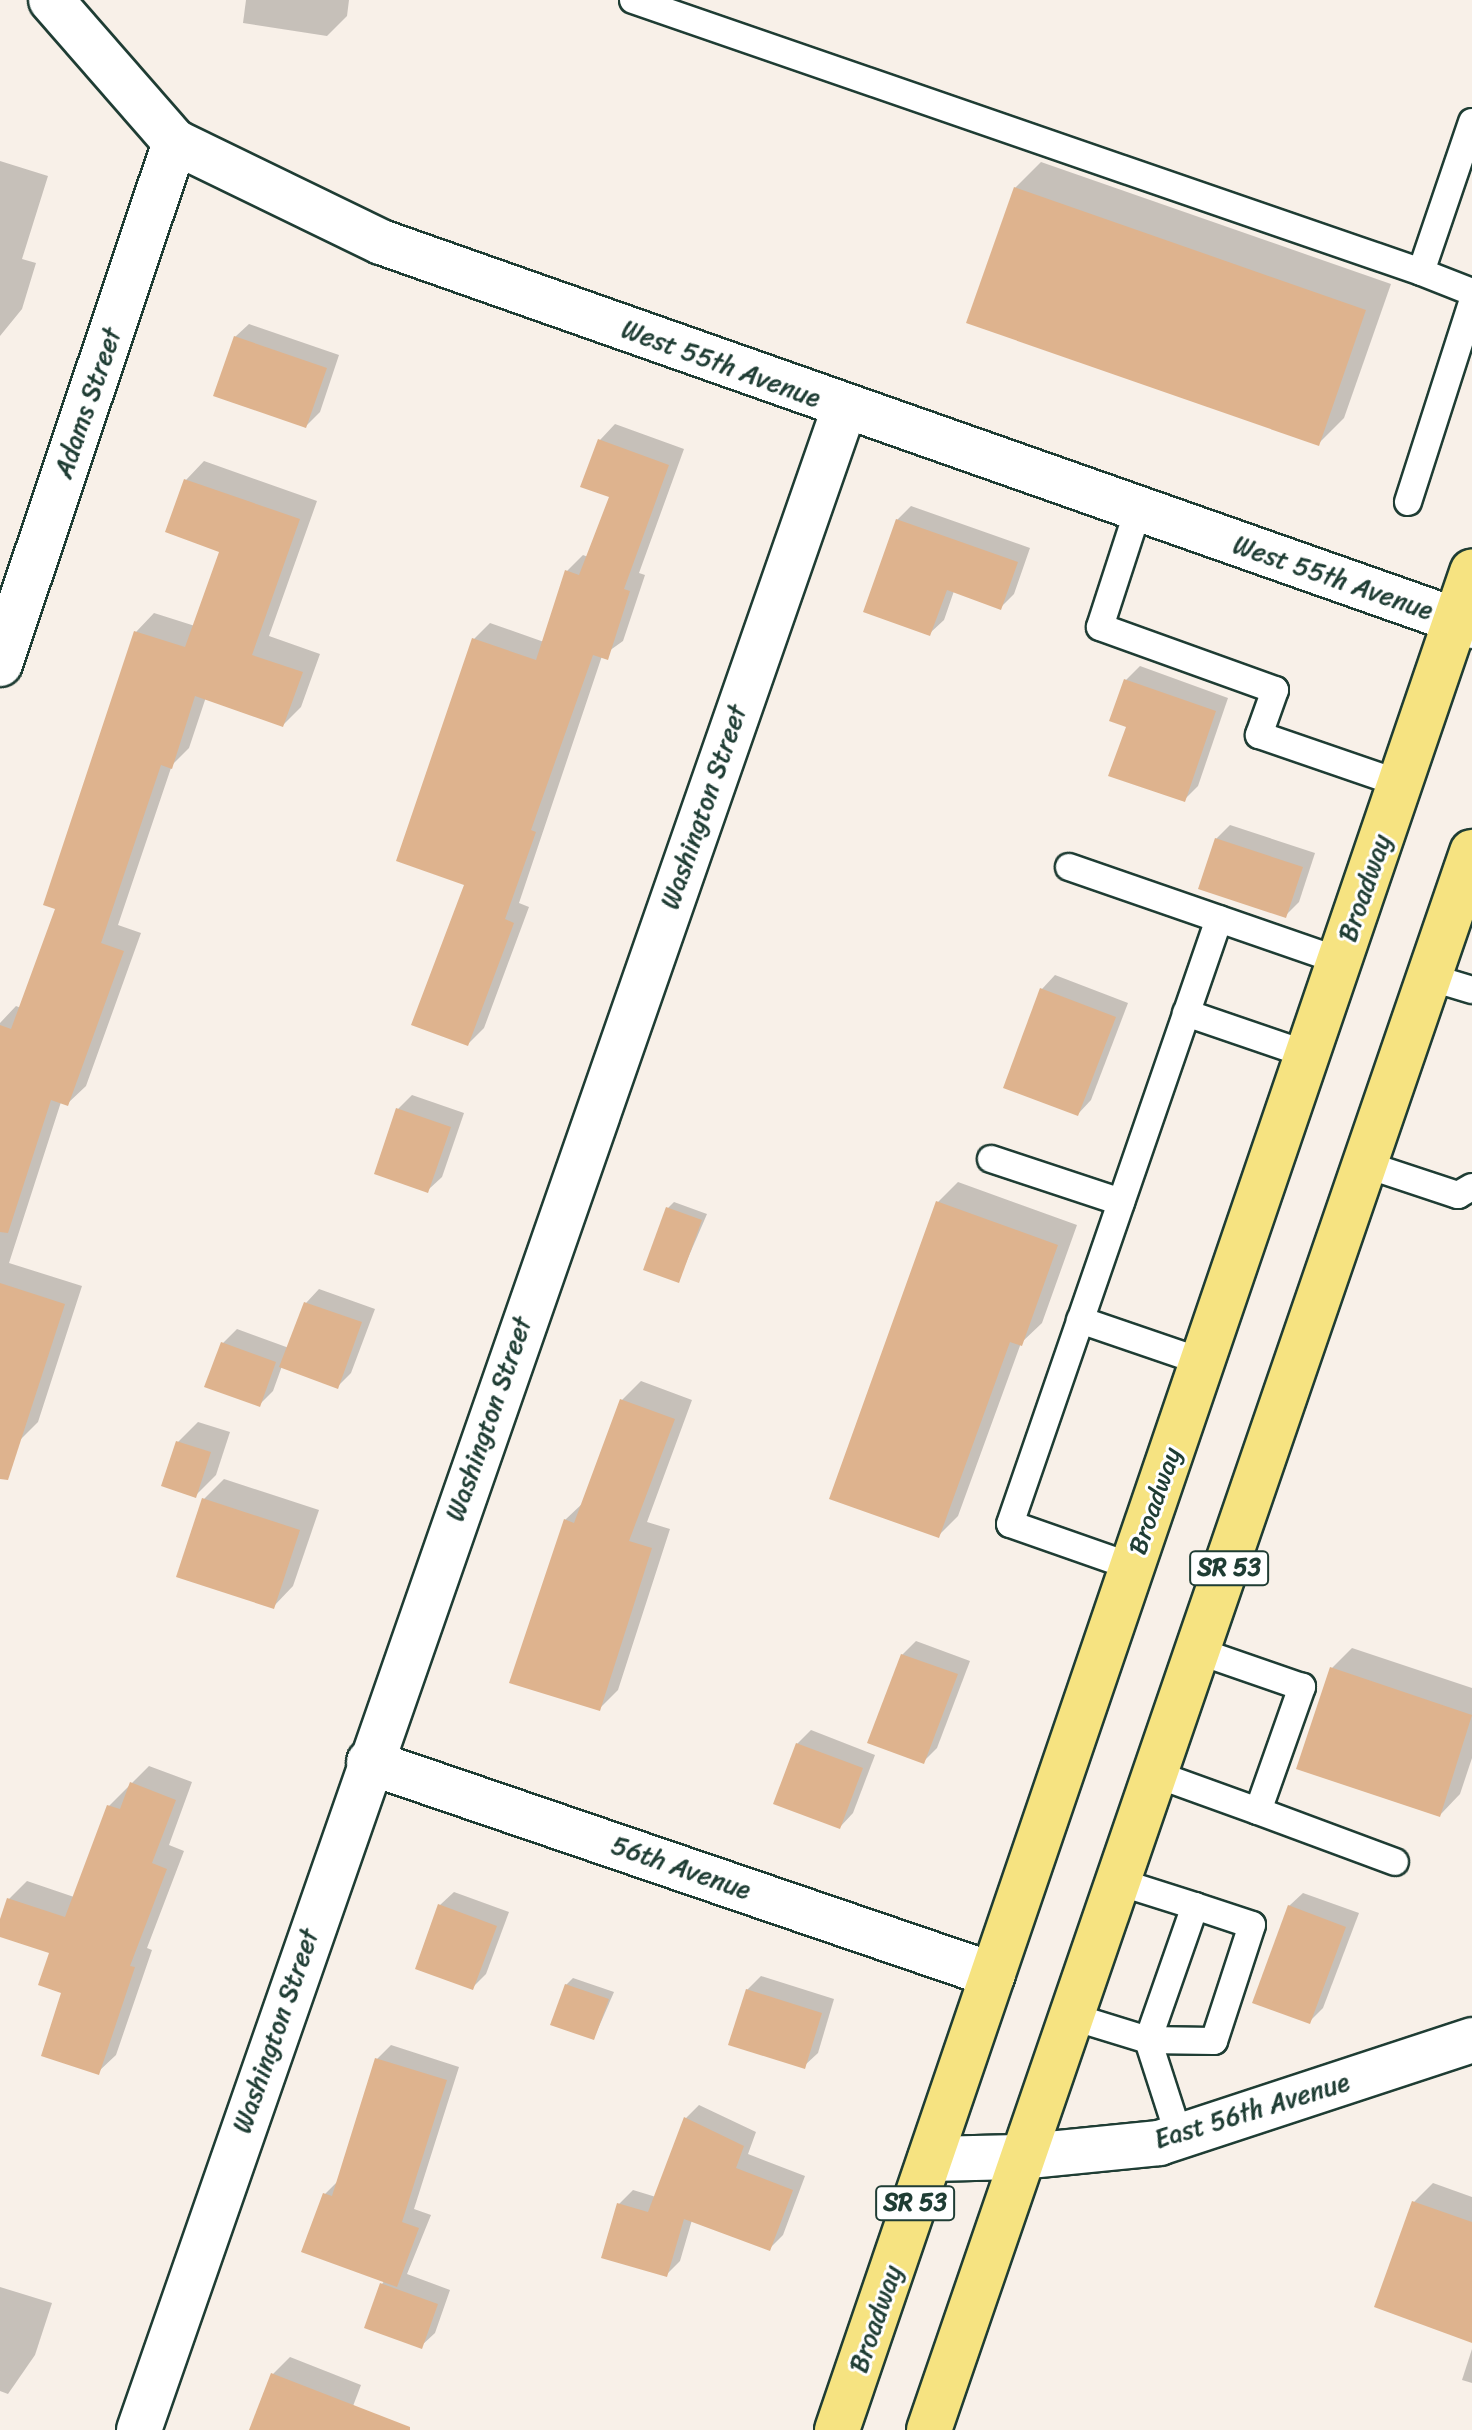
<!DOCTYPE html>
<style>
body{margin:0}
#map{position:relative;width:1472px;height:2430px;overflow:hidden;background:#f8f0e8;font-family:Sriracha,sans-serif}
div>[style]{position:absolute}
.shadow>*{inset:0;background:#0003}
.building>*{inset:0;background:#deb38e}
.roads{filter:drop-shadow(2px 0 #1f3d34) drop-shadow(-2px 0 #1f3d34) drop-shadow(0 2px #1f3d34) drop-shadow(0 -2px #1f3d34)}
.service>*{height:26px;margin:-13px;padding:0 13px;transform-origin:13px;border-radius:13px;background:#fff}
.minor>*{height:44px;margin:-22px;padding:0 22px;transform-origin:22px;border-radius:22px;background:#fff}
.primary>*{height:44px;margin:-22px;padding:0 22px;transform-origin:22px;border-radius:22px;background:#f6e381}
span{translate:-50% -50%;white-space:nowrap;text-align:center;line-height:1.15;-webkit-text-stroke:6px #fff;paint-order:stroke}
.shield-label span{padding:2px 6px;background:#fff;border:2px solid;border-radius:6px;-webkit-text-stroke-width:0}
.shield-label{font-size:24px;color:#1f3d34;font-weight:700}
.street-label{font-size:26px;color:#1f3d34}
</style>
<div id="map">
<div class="shadow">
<div style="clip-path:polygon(246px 0,349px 0,347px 16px,327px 36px,243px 23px)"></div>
<div style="clip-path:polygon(0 161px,48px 176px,22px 259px,36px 263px,22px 309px,0 336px)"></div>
<div style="clip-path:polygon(1041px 162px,1391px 284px,1344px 418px,1318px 444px,1015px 188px)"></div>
<div style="clip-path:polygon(249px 324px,339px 355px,320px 412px,306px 426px,235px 337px)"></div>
<div style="clip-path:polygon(615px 424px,684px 449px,639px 573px,645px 575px,623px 641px,602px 656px,519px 903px,529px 907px,484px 1028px,468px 1044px,474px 639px,490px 623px,544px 642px,567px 571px,583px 555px,588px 557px,611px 496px,600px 440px)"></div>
<div style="clip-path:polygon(204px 461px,317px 501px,269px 636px,320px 654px,301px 707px,283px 725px,206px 697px,189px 748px,172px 765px,118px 925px,141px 933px,86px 1086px,67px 1104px,61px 1102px,9px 1263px,82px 1286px,38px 1422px,20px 1440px,0 1434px,0 1023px,16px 1006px,21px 1008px,57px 908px,136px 632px,154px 613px,195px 626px,222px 551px,168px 531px,186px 480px)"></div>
<div style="clip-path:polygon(911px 506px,1030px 548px,1014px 594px,1001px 607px,954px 591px,944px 620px,930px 633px,897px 520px)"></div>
<div style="clip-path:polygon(1140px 666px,1228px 698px,1198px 786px,1184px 800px,1128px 726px,1126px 680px)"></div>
<div style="clip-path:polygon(1230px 825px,1315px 853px,1299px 902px,1285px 916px,1216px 839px)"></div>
<div style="clip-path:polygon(1055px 975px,1128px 1003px,1091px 1100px,1078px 1114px,1042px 989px)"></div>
<div style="clip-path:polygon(412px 1095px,464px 1113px,442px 1177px,428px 1190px,398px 1109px)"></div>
<div style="clip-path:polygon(958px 1182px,1077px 1225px,1042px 1323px,1021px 1343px,958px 1516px,938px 1536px,938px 1202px)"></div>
<div style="clip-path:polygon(674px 1202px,707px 1214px,678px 1281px,668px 1208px)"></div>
<div style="clip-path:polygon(319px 1289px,375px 1309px,351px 1373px,338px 1386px,282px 1366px,273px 1391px,259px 1405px,223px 1343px,237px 1329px,289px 1348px,306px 1303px)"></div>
<div style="clip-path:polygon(641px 1381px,692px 1400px,647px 1522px,670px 1529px,618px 1690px,599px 1709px,565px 1520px,584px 1502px,622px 1400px)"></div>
<div style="clip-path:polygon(198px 1422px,230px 1432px,216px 1475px,196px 1495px,178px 1442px)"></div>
<div style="clip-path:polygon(224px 1479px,319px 1510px,293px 1586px,273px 1607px,204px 1499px)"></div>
<div style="clip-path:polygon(916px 1641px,970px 1661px,937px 1748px,923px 1762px,902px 1655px)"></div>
<div style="clip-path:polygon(1352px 1648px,1472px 1688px,1472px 1758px,1460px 1794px,1440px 1815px,1332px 1668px)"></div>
<div style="clip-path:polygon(811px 1730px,875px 1755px,853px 1813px,840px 1827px,797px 1744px)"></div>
<div style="clip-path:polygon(149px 1766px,192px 1782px,169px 1845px,184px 1851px,147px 1948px,152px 1950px,116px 2055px,98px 2072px,51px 1952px,0 1935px,0 1925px,9px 1899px,27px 1881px,74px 1897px,109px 1806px)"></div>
<div style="clip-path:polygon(454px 1892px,509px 1912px,486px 1974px,472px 1988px,440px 1905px)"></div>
<div style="clip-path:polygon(1303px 1893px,1359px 1913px,1323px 2008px,1309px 2022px,1289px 1906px)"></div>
<div style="clip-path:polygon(761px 1976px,834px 1999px,818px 2053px,804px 2066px,747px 1990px)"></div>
<div style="clip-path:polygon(573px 1978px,614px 1992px,594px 2038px,566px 1985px)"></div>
<div style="clip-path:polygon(391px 2045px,459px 2067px,414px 2209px,431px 2215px,407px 2274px,450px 2290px,435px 2333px,421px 2346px,382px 2284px,385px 2280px,325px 2194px,339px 2180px,377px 2059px)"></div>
<div style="clip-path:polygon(699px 2105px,756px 2132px,748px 2154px,805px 2176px,783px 2235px,769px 2249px,692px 2220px,680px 2261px,666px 2275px,619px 2204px,633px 2190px,656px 2197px,686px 2118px)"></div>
<div style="clip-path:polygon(1433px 2183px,1472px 2197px,1472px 2341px,1414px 2202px)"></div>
<div style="clip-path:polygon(0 2287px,52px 2303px,35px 2355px,8px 2394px,0 2391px)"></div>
<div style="clip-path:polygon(1472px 2349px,1472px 2383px,1462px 2380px)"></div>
<div style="clip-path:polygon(290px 2357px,361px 2385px,344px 2430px,251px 2430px,273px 2374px)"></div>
</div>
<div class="building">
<div style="clip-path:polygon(1014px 187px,1366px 310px,1319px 446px,966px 323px)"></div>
<div style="clip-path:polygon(234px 336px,327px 368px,306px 428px,213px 396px)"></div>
<div style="clip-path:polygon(598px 439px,669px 465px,624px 589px,630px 591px,608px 660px,593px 655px,531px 830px,536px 832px,505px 919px,514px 923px,468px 1046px,411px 1025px,464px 885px,396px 861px,472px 638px,536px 660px,565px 570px,579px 575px,609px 497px,580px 487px)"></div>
<div style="clip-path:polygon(184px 479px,300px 519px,252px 655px,303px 672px,283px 727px,195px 696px,172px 769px,161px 765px,101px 943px,124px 951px,68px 1106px,51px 1100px,8px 1233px,0 1232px,0 1025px,11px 1029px,55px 909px,43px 905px,134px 631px,185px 647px,219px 552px,165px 532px)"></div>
<div style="clip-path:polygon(896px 519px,1018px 562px,1001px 610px,947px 590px,930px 636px,863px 612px)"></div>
<div style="clip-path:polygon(1124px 679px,1216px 711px,1185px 802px,1108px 776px,1126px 727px,1109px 721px)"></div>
<div style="clip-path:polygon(1215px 838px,1303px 867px,1286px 918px,1198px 889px)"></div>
<div style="clip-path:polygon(1040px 988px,1116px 1017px,1078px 1116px,1003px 1088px)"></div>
<div style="clip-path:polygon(396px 1108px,451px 1127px,428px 1193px,374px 1174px)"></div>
<div style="clip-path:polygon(936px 1201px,1058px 1245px,1022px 1346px,1010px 1342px,939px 1538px,829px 1499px)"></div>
<div style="clip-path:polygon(666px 1207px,702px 1220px,679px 1283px,643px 1270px)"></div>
<div style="clip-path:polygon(0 1283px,65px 1304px,8px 1480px,0 1479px)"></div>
<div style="clip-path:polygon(304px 1302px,362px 1322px,338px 1389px,279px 1367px)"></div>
<div style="clip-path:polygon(221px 1342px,276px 1362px,260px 1407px,204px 1387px)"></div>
<div style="clip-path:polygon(620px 1399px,675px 1419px,629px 1541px,652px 1548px,600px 1711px,509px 1683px,564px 1519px,574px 1523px)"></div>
<div style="clip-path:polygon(176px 1441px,211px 1452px,196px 1498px,161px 1486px)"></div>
<div style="clip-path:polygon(202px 1498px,300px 1530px,274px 1609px,176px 1577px)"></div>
<div style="clip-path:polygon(901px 1654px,958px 1674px,924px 1764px,867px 1743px)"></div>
<div style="clip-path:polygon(1330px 1667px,1472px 1715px,1440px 1817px,1296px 1769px)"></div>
<div style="clip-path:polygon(796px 1743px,863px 1768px,840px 1829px,773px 1804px)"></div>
<div style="clip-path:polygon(130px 1782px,176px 1800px,152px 1863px,167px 1869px,130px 1966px,135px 1967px,99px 2075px,41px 2056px,61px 1993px,38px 1985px,49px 1953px,0 1937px,0 1919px,7px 1898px,65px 1917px,107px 1805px,120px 1809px)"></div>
<div style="clip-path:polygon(438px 1904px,497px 1926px,473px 1990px,415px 1969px)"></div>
<div style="clip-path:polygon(1288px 1905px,1346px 1927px,1310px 2024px,1252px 2003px)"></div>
<div style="clip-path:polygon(565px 1984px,609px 1999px,594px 2040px,550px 2025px)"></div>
<div style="clip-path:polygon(746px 1989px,822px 2013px,805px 2069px,728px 2045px)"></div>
<div style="clip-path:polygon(375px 2058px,447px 2080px,402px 2222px,419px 2228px,397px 2287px,301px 2252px,323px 2193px,332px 2196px)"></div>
<div style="clip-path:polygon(684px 2117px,744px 2146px,736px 2168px,793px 2190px,770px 2251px,684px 2219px,667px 2277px,601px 2258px,617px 2203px,648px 2212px)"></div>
<div style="clip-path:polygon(1412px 2201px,1472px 2222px,1472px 2343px,1374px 2307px)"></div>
<div style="clip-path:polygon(380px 2283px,438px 2304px,422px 2349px,364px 2328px)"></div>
<div style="clip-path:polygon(271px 2373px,410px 2427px,410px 2430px,249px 2430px)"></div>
</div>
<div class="roads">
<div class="service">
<div style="left:633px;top:0;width:834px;rotate:19.04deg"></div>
<div style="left:1472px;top:122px;width:158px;rotate:108.8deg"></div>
<div style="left:1421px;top:272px;width:55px;rotate:21.4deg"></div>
<div style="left:1408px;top:502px;width:209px;rotate:-72.2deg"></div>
<div style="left:1138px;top:510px;width:123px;rotate:108deg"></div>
<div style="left:1100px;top:627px;width:186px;rotate:19.8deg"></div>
<div style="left:1275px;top:690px;width:48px;rotate:109.6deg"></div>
<div style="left:1259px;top:735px;width:150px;rotate:19deg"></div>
<div style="left:1069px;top:867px;width:288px;rotate:19.1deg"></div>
<div style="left:1429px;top:977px;width:45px;rotate:16.8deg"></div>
<div style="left:1186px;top:1013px;width:130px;rotate:18.9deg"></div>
<div style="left:991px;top:1159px;width:137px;rotate:18.3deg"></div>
<div style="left:1364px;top:1164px;width:99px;rotate:18.3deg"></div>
<div style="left:1458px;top:1195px;width:16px;rotate:-30deg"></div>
<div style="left:1080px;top:1320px;width:130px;rotate:18.9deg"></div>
<div style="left:1133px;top:1567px;width:130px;rotate:-160.7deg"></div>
<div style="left:1010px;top:1524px;width:640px;rotate:-70.94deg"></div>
<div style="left:1158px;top:1775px;width:106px;rotate:19.8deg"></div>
<div style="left:1258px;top:1811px;width:132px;rotate:-70.5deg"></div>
<div style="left:1302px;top:1687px;width:107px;rotate:-160.9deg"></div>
<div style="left:1258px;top:1811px;width:146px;rotate:20.4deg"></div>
<div style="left:1119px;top:1882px;width:80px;rotate:17.5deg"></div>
<div style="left:1195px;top:1906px;width:60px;rotate:18.4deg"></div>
<div style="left:1252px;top:1925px;width:122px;rotate:108.1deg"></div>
<div style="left:1214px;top:2041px;width:66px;rotate:-179.1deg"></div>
<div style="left:1148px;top:2040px;width:142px;rotate:-70.7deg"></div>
<div style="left:1070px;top:2016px;width:82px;rotate:17.1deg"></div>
<div style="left:1148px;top:2040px;width:101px;rotate:72.1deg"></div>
</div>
<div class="minor">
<div style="left:51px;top:0;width:189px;rotate:48.9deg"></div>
<div style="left:175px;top:142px;width:229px;rotate:25.9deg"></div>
<div style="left:381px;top:242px;width:1157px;rotate:19.39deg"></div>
<div style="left:0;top:664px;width:551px;rotate:-71.47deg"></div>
<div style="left:369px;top:1762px;width:659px;rotate:18.85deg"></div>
<div style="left:930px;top:2159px;width:89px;rotate:-1.3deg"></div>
<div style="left:1019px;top:2157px;width:141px;rotate:-5.7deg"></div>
<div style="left:1159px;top:2143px;width:330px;rotate:-18.2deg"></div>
<div style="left:139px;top:2430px;width:2140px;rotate:-70.77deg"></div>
</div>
<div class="primary">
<div style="left:837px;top:2430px;width:1964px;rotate:-71.13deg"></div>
<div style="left:929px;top:2430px;width:1669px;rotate:-71.01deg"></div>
</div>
</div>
<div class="shield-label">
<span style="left:1229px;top:1568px">SR 53</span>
<span style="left:915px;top:2203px">SR 53</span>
</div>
<div class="street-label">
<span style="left:721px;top:364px;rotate:20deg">West 55th Avenue</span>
<span style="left:88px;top:403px;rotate:-71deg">Adams Street</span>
<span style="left:1333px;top:578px;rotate:19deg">West 55th Avenue</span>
<span style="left:704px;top:807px;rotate:-71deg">Washington Street</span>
<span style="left:1365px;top:888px;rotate:-71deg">Broadway</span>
<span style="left:489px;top:1419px;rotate:-71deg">Washington Street</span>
<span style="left:1155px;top:1501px;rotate:-71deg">Broadway</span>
<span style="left:681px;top:1868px;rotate:19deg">56th Avenue</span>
<span style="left:276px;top:2031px;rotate:-71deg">Washington Street</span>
<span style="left:1252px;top:2111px;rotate:-17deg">East 56th Avenue</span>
<span style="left:876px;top:2319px;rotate:-71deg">Broadway</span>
</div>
</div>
